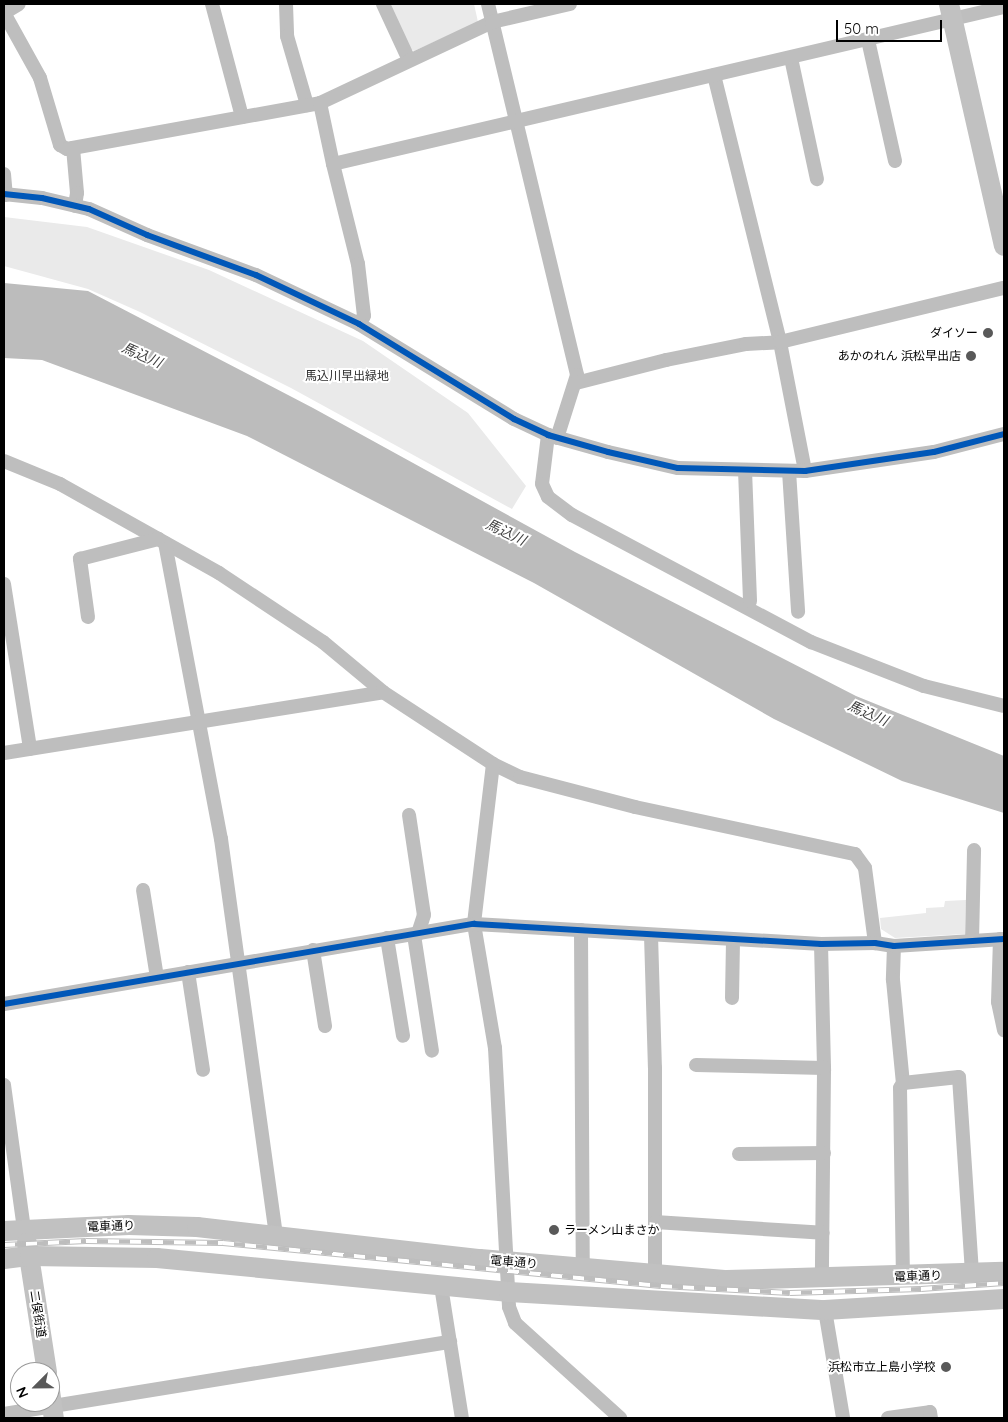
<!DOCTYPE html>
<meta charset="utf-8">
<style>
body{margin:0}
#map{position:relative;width:1008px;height:1422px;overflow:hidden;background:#fff;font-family:Quicksand,"Noto Sans JP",sans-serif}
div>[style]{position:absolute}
.green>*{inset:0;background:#eaeaea}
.water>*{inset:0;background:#bcbcbc}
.street>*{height:14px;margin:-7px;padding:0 7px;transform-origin:7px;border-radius:7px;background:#bebebe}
.secondary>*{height:20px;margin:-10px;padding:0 10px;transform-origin:10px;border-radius:10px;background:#c1c1c1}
.rail>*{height:5.5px;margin-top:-2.75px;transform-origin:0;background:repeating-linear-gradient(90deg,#fff 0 11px,#bdbdbd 0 22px);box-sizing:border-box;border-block:1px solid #bdbdbd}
.cycleway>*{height:6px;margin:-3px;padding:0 3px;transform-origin:3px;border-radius:3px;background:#0057b8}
.dots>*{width:14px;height:14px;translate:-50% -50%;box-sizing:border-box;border:2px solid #fff;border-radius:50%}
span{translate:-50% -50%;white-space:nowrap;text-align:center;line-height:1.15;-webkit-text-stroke:4px #fff;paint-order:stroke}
.poi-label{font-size:12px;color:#000}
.right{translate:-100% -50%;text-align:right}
.left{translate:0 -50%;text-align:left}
.park-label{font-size:12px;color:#2f2f2f}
.street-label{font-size:12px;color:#000}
.water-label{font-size:14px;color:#404040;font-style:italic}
.frame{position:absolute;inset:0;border:5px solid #000;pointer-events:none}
.north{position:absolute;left:10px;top:1362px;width:50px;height:50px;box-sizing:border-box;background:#fff;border:1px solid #999;border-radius:50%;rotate:247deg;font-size:14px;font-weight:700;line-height:20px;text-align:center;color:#000}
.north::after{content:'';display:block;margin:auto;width:18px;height:22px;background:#595959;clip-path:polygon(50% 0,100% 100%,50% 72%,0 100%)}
.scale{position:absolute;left:836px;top:20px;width:106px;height:22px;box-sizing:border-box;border:2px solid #000;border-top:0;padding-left:6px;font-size:15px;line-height:18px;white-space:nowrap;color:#000;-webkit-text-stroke:4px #fff;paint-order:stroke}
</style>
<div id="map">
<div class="green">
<div style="clip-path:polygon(388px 4px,474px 4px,478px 22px,414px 51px,407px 46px)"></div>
<div style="clip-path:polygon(4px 217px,87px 227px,209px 270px,363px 341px,468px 413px,526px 486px,512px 509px,291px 388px,140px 312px,88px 289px,4px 266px)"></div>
<div style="clip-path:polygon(966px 900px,965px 934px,895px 938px,881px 929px,880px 918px,926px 913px,926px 908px,944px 907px,945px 901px)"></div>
</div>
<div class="water">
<div style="clip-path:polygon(4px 283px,88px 291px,313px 408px,575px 552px,856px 696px,1004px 756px,1004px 813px,902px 781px,774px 719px,534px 583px,247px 436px,42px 360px,4px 358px)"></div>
</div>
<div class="street">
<div style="left:212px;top:4px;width:117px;rotate:75.1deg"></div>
<div style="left:286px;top:4px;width:32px;rotate:88deg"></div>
<div style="left:287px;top:36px;width:72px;rotate:73.8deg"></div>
<div style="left:383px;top:4px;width:62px;rotate:65.1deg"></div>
<div style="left:488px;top:4px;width:382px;rotate:76.5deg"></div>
<div style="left:577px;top:375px;width:66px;rotate:107.6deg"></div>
<div style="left:4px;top:13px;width:74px;rotate:61deg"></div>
<div style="left:40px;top:78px;width:70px;rotate:73.4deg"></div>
<div style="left:60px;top:145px;width:8px;rotate:30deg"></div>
<div style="left:67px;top:149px;width:257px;rotate:-10.3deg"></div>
<div style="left:320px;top:103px;width:190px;rotate:-25.2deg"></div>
<div style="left:492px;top:22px;width:80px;rotate:-13deg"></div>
<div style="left:4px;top:13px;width:17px;rotate:-31deg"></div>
<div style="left:868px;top:40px;width:124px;rotate:77.4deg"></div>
<div style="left:791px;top:58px;width:124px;rotate:77.9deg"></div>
<div style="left:714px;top:75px;width:275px;rotate:76.1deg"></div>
<div style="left:780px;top:342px;width:131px;rotate:79deg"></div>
<div style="left:320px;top:103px;width:62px;rotate:78deg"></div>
<div style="left:333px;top:164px;width:689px;rotate:-13.17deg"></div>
<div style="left:73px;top:148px;width:45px;rotate:84.9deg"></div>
<div style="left:77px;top:193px;width:13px;rotate:99deg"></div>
<div style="left:333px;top:164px;width:103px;rotate:76deg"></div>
<div style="left:358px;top:264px;width:52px;rotate:83.4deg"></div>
<div style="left:364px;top:316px;width:9px;rotate:122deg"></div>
<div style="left:4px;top:174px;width:21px;rotate:85deg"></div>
<div style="left:4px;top:194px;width:38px;rotate:6deg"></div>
<div style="left:42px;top:198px;width:48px;rotate:13.2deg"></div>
<div style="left:89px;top:209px;width:64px;rotate:24.1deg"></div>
<div style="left:147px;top:235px;width:116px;rotate:20.2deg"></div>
<div style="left:256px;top:275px;width:114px;rotate:25.4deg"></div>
<div style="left:359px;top:324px;width:182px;rotate:31.5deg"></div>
<div style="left:514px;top:419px;width:38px;rotate:25deg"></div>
<div style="left:548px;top:435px;width:62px;rotate:15.8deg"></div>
<div style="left:608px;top:452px;width:72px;rotate:12.9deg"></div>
<div style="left:678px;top:468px;width:127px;rotate:1.4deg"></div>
<div style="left:805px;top:471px;width:130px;rotate:-8.4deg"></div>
<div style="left:934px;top:452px;width:72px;rotate:-14.4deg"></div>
<div style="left:576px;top:383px;width:93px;rotate:-14.3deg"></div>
<div style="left:666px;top:360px;width:82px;rotate:-11.3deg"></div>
<div style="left:746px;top:344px;width:34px;rotate:-3deg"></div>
<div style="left:780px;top:342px;width:230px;rotate:-13.6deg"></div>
<div style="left:548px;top:435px;width:49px;rotate:97deg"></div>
<div style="left:542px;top:484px;width:14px;rotate:65deg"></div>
<div style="left:548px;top:497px;width:30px;rotate:37deg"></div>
<div style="left:572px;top:515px;width:271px;rotate:28deg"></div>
<div style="left:811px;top:642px;width:121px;rotate:21.3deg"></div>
<div style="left:924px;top:686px;width:82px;rotate:14deg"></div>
<div style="left:4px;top:461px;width:61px;rotate:22.3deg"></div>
<div style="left:60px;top:484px;width:182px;rotate:29.2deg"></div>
<div style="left:219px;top:573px;width:125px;rotate:33.6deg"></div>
<div style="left:323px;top:642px;width:78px;rotate:39.8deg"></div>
<div style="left:745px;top:470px;width:131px;rotate:87.8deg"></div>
<div style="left:789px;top:471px;width:141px;rotate:86.3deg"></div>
<div style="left:165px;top:543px;width:301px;rotate:79.3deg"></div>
<div style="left:221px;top:839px;width:400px;rotate:82.1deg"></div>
<div style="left:4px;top:584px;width:167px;rotate:81deg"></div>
<div style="left:88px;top:617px;width:59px;rotate:-97.9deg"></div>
<div style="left:80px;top:559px;width:81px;rotate:-14.4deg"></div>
<div style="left:4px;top:753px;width:384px;rotate:-9.1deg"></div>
<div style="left:383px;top:692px;width:131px;rotate:33.2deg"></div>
<div style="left:493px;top:764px;width:30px;rotate:26deg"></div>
<div style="left:520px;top:777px;width:119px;rotate:14.6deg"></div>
<div style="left:635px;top:807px;width:225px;rotate:12.1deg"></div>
<div style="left:855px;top:854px;width:17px;rotate:54deg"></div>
<div style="left:865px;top:868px;width:76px;rotate:82.4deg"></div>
<div style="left:493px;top:764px;width:161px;rotate:96.8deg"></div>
<div style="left:474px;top:924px;width:126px;rotate:80.4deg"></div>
<div style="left:495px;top:1048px;width:259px;rotate:86.9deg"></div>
<div style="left:509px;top:1307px;width:17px;rotate:69deg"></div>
<div style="left:515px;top:1323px;width:142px;rotate:42.1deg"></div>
<div style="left:409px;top:815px;width:101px;rotate:81.5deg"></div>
<div style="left:424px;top:915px;width:20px;rotate:108deg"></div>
<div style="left:143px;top:890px;width:88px;rotate:80.9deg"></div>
<div style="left:581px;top:930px;width:337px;rotate:89.7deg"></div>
<div style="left:414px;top:935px;width:117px;rotate:81.2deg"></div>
<div style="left:651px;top:935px;width:133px;rotate:88.3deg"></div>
<div style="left:655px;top:1068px;width:205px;rotate:90deg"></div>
<div style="left:387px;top:938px;width:99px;rotate:80.7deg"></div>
<div style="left:1000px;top:939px;width:63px;rotate:91.8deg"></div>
<div style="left:998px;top:1002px;width:29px;rotate:78deg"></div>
<div style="left:972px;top:941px;width:91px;rotate:-88.7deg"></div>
<div style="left:821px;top:944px;width:127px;rotate:88.6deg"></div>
<div style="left:824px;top:1071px;width:208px;rotate:90.6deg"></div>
<div style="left:894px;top:946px;width:34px;rotate:92deg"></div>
<div style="left:893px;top:980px;width:103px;rotate:84.5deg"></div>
<div style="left:903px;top:1083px;width:6px;rotate:121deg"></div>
<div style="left:900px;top:1088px;width:188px;rotate:89.1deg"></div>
<div style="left:313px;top:950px;width:77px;rotate:81deg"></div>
<div style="left:188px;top:972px;width:99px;rotate:81.3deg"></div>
<div style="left:732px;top:998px;width:57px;rotate:-89deg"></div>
<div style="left:4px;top:1004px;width:477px;rotate:-9.7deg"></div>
<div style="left:474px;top:924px;width:348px;rotate:3.3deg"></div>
<div style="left:821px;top:944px;width:54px;rotate:-1.1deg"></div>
<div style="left:875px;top:943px;width:19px;rotate:9deg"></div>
<div style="left:894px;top:946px;width:110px;rotate:-3.6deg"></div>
<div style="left:696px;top:1065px;width:128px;rotate:1.3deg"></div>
<div style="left:903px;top:1083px;width:56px;rotate:-6.1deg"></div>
<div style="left:959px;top:1077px;width:197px;rotate:86.2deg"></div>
<div style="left:4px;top:1085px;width:145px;rotate:82.1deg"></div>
<div style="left:739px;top:1154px;width:85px;rotate:-0.7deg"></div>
<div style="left:655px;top:1222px;width:168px;rotate:3.7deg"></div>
<div style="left:441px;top:1286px;width:134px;rotate:81deg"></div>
<div style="left:825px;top:1310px;width:109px;rotate:80.5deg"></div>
<div style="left:4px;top:1414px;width:452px;rotate:-9.2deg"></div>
<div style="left:888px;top:1418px;width:42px;rotate:-8.1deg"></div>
<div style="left:930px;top:1412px;width:6px;rotate:81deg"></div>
</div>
<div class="secondary">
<div style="left:949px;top:4px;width:248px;rotate:77.2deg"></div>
<div style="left:4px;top:1231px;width:125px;rotate:-2.7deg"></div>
<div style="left:129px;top:1225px;width:68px;rotate:1.7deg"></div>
<div style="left:197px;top:1227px;width:285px;rotate:6.5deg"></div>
<div style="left:480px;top:1259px;width:248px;rotate:4.9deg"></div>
<div style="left:727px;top:1280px;width:277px;rotate:-1.7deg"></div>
<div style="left:27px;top:1243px;width:131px;rotate:81.2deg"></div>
<div style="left:4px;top:1259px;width:26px;rotate:-7deg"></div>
<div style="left:30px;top:1256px;width:127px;rotate:0.9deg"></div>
<div style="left:157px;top:1258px;width:354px;rotate:5.5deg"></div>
<div style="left:509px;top:1292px;width:317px;rotate:3.3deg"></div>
<div style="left:825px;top:1310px;width:179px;rotate:-3.5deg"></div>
<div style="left:50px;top:1391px;width:27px;rotate:82deg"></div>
</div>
<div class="rail">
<div style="left:4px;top:1245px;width:82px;rotate:-2.8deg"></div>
<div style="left:86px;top:1241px;width:137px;rotate:0.8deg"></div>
<div style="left:223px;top:1243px;width:440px;rotate:5.6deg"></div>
<div style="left:661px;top:1286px;width:129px;rotate:3.1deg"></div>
<div style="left:790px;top:1293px;width:131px;rotate:-1.7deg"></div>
<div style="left:921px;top:1289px;width:83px;rotate:-4.1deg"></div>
</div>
<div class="cycleway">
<div style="left:4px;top:194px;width:38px;rotate:6deg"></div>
<div style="left:42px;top:198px;width:48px;rotate:13.2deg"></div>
<div style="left:89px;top:209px;width:64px;rotate:24.1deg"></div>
<div style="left:147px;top:235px;width:116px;rotate:20.2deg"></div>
<div style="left:256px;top:275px;width:114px;rotate:25.4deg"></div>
<div style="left:359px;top:324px;width:182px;rotate:31.5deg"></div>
<div style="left:514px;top:419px;width:38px;rotate:25deg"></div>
<div style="left:548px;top:435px;width:62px;rotate:15.8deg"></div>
<div style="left:608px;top:452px;width:72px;rotate:12.9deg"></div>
<div style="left:678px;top:468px;width:127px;rotate:1.4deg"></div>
<div style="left:805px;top:471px;width:130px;rotate:-8.4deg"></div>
<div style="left:934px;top:452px;width:72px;rotate:-14.4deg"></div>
<div style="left:4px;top:1004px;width:477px;rotate:-9.7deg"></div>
<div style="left:474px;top:924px;width:348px;rotate:3.3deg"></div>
<div style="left:821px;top:944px;width:54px;rotate:-1.1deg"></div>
<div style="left:875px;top:943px;width:19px;rotate:9deg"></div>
<div style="left:894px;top:946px;width:110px;rotate:-3.6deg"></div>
</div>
<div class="dots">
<div style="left:988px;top:333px;background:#595959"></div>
<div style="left:971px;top:356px;background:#595959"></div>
<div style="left:554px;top:1230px;background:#595959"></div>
<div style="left:946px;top:1367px;background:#595959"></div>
</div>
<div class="poi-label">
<span class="right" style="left:978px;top:333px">ダイソー</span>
<span class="right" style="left:961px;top:356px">あかのれん 浜松早出店</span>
<span class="left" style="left:564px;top:1230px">ラーメン山まさか</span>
<span class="right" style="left:936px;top:1367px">浜松市立上島小学校</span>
</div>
<div class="park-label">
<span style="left:347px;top:376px">馬込川早出緑地</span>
</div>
<div class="street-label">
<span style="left:111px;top:1226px;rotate:-2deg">電車通り</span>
<span style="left:514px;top:1262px;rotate:5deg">電車通り</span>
<span style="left:918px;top:1276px;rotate:-2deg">電車通り</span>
<span style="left:38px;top:1314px;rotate:81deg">二俣街道</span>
</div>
<div class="water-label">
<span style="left:142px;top:355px;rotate:24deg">馬込川</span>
<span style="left:506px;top:532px;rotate:25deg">馬込川</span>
<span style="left:868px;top:713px;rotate:24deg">馬込川</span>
</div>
<div class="frame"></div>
<div class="north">N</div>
<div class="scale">50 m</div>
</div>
